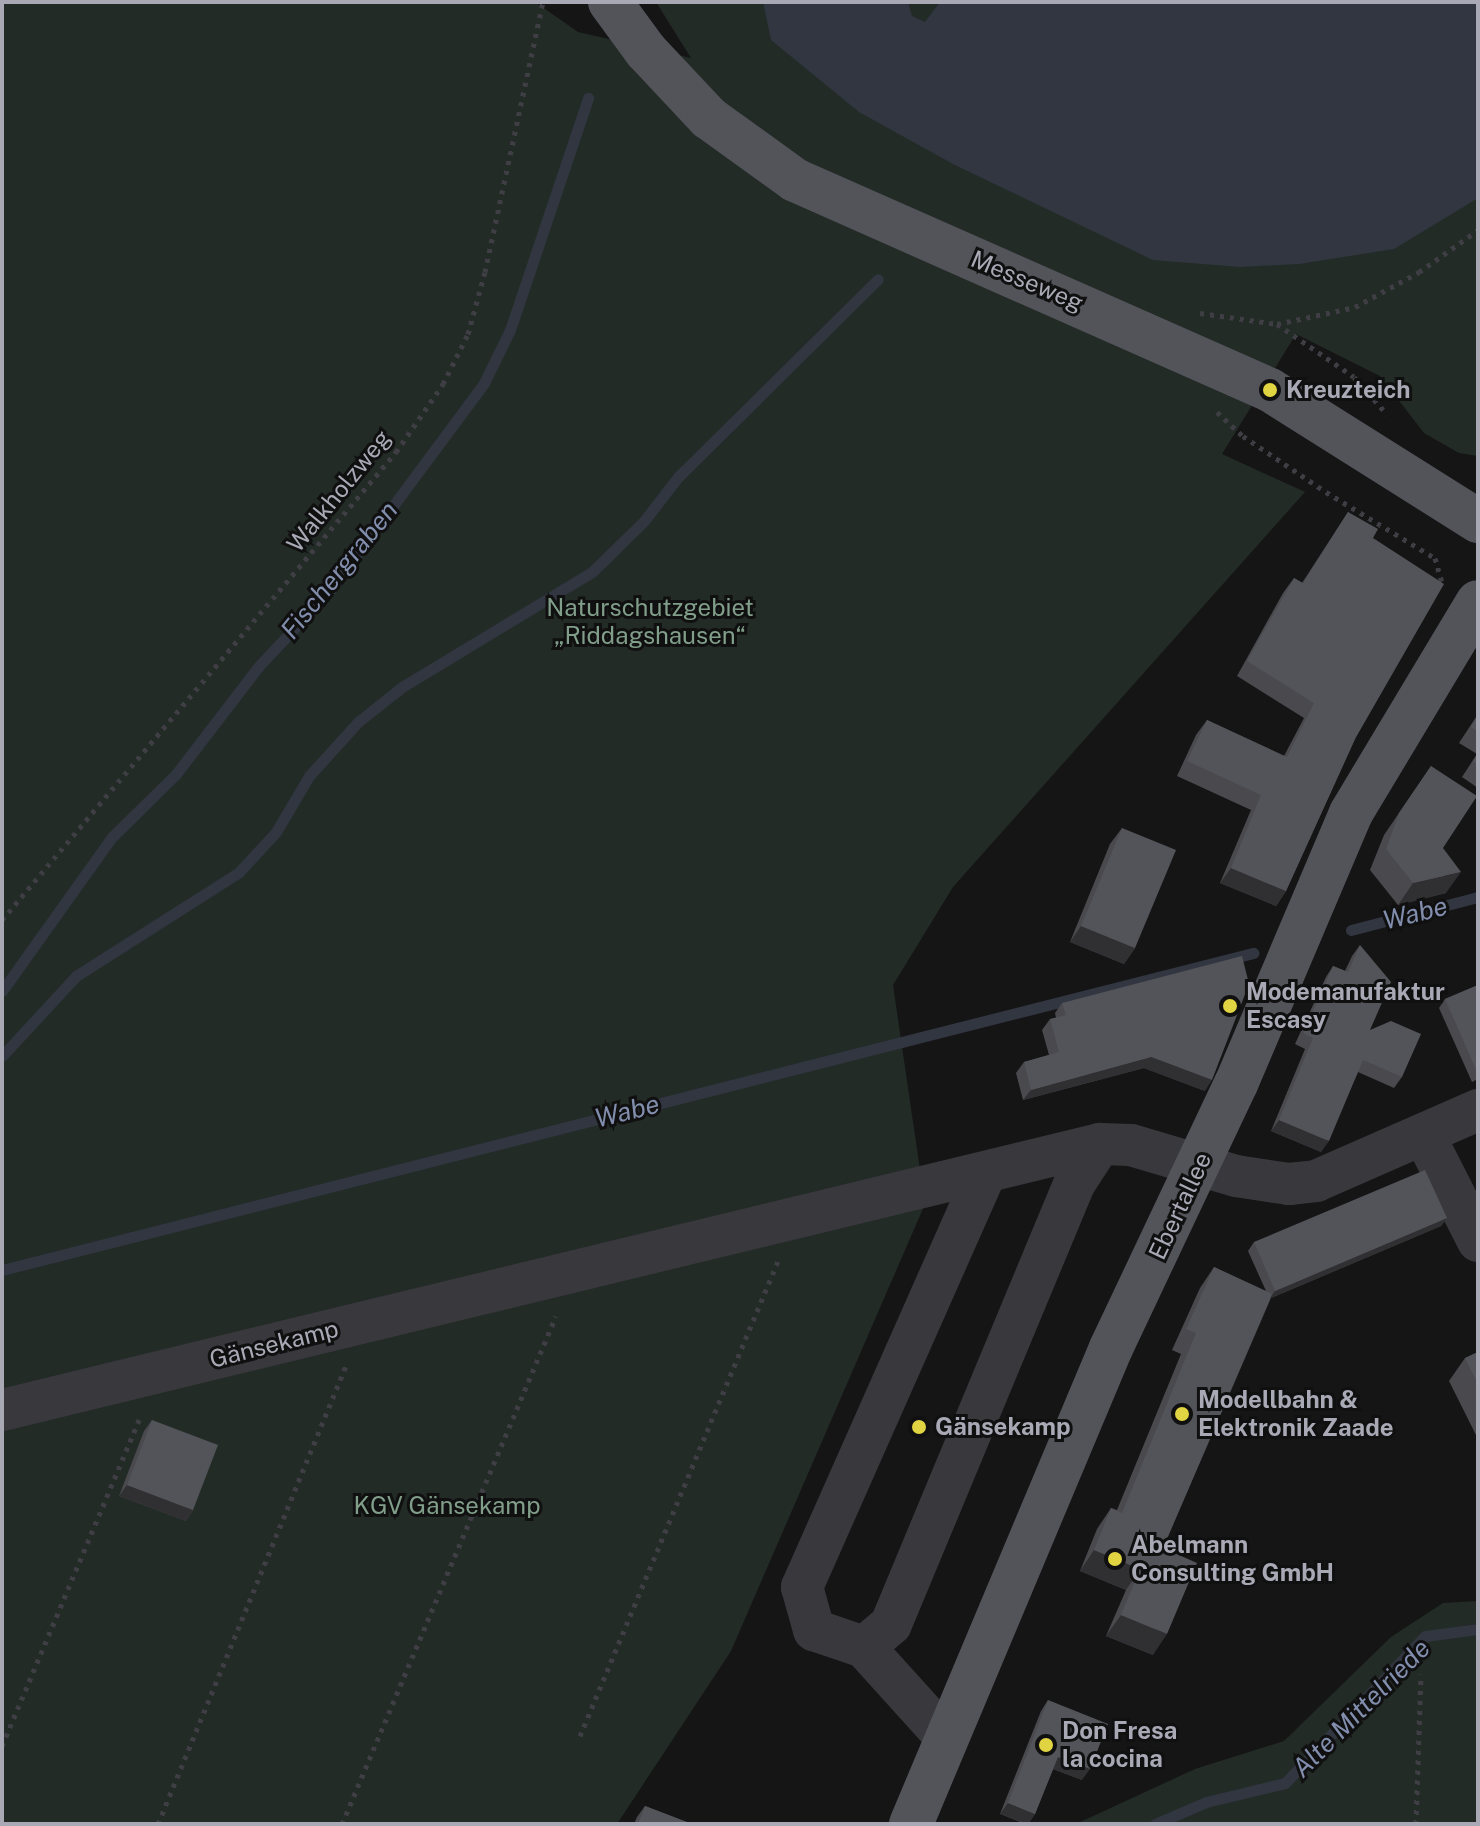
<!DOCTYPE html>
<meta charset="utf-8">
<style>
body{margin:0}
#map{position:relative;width:1480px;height:1826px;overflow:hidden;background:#151516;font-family:"Public Sans",sans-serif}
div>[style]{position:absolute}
.green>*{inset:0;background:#232b27}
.water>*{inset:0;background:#313640}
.stream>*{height:11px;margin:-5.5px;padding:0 5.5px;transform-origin:5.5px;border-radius:5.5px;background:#313640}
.path>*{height:5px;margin-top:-2.5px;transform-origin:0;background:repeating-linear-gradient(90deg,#3e3e44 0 4px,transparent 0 10px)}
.minor>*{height:42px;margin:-21px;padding:0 21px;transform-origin:21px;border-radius:21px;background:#39383d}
.major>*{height:44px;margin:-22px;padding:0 22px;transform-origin:22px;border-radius:22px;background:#53535a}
.wall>*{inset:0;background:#49494e}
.shaded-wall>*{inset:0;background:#303033}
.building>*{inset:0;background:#535459}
.dots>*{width:22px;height:22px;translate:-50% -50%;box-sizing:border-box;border:4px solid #101011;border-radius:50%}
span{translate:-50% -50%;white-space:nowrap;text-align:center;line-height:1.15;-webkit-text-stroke:6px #101011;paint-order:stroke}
.street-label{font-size:24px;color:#a8a9b5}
.poi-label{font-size:24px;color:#a8a9b5;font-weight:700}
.left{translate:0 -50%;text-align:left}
.park-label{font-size:24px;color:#819e8a}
.water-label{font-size:26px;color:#828ead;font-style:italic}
.frame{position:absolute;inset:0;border:4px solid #a8a9b5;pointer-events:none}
</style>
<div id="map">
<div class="green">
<div style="clip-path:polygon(2px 2px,535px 2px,578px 32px,691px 58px,656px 2px,1478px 2px,1478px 456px,1459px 453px,1424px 433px,1380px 376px,1296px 334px,1222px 454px,1305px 492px,953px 887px,893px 985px,925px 1204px,731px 1651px,617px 1824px,2px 1824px)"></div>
<div style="clip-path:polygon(1478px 1601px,1478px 1824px,1076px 1824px,1195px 1769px,1284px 1741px,1391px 1637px,1443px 1603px)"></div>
</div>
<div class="water">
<div style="clip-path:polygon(763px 2px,908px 2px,912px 16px,925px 22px,940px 2px,1478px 2px,1478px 198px,1394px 249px,1299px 264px,1240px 267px,1153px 260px,953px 164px,859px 112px,771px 40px)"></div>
</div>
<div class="stream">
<div style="left:1351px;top:930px;width:131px;rotate:-14.6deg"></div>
<div style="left:2px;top:991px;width:189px;rotate:-54.5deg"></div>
<div style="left:112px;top:837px;width:90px;rotate:-44.5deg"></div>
<div style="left:176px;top:774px;width:135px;rotate:-52.5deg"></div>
<div style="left:258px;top:667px;width:108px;rotate:-46.9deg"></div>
<div style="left:332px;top:588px;width:255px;rotate:-53.4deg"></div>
<div style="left:484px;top:383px;width:59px;rotate:-63.9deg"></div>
<div style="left:510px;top:330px;width:245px;rotate:-71.4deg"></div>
<div style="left:2px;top:1056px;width:109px;rotate:-47.2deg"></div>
<div style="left:76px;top:976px;width:193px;rotate:-32.5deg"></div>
<div style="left:239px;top:872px;width:54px;rotate:-47.2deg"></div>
<div style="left:276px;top:832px;width:65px;rotate:-59.5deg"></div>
<div style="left:309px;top:776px;width:73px;rotate:-47.8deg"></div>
<div style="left:358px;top:722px;width:56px;rotate:-38.5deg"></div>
<div style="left:402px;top:687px;width:222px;rotate:-31.2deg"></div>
<div style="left:592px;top:572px;width:73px;rotate:-44.4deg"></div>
<div style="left:644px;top:521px;width:56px;rotate:-52.3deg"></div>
<div style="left:678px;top:477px;width:281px;rotate:-44.7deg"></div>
<div style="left:2px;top:1270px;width:1291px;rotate:-14.22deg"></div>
<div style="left:1155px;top:1824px;width:56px;rotate:-23.3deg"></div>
<div style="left:1206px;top:1802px;width:81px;rotate:-13.5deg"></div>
<div style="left:1285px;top:1783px;width:203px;rotate:-46.4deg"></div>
<div style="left:1425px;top:1636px;width:53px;rotate:-7.5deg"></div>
</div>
<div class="path">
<div style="left:1200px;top:313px;width:78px;rotate:8.1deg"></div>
<div style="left:1277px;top:324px;width:80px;rotate:-12.3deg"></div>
<div style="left:1355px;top:307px;width:73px;rotate:-28.7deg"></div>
<div style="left:1419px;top:272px;width:72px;rotate:-35.4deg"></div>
<div style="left:1277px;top:324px;width:93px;rotate:34.5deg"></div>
<div style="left:1354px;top:377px;width:50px;rotate:48.3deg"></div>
<div style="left:1217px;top:412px;width:35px;rotate:43deg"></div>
<div style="left:1243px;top:436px;width:100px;rotate:34deg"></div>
<div style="left:1326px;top:492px;width:127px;rotate:31.2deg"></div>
<div style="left:1435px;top:558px;width:26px;rotate:74deg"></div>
<div style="left:2px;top:920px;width:612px;rotate:-49.91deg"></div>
<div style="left:396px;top:452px;width:83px;rotate:-55.3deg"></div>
<div style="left:443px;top:384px;width:56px;rotate:-63.4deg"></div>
<div style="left:468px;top:334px;width:64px;rotate:-74.7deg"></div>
<div style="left:485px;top:272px;width:276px;rotate:-77.9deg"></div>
<div style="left:580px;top:1736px;width:515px;rotate:-67.37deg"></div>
<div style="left:2px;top:1746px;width:359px;rotate:-67.2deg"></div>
<div style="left:158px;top:1824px;width:495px;rotate:-67.7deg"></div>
<div style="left:342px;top:1824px;width:551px;rotate:-67.16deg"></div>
<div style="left:1416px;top:1824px;width:150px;rotate:-88.1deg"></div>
</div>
<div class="minor">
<div style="left:1424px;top:1135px;width:119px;rotate:63deg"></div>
<div style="left:985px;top:1174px;width:452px;rotate:113.9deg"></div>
<div style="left:802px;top:1587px;width:45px;rotate:74.4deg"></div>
<div style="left:814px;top:1630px;width:53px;rotate:18.8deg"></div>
<div style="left:864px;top:1647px;width:35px;rotate:-40deg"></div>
<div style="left:891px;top:1624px;width:477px;rotate:-67.4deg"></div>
<div style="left:1074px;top:1184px;width:48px;rotate:-57deg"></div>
<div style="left:2px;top:1410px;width:1130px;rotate:-13.62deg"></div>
<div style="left:1100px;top:1144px;width:31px;rotate:2deg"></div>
<div style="left:1131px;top:1145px;width:109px;rotate:16.4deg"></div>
<div style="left:1236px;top:1176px;width:54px;rotate:8.6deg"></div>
<div style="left:1289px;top:1184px;width:27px;rotate:-6deg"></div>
<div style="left:1316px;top:1181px;width:177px;rotate:-23.7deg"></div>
<div style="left:864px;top:1647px;width:124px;rotate:47.9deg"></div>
</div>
<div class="major">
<div style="left:610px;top:2px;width:61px;rotate:53.7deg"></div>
<div style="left:646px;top:51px;width:92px;rotate:46.8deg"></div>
<div style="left:709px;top:118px;width:106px;rotate:35.8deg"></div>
<div style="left:795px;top:180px;width:519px;rotate:23.85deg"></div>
<div style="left:1270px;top:390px;width:246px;rotate:32.2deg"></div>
<div style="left:911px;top:1824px;width:516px;rotate:-67.21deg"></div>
<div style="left:1111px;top:1348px;width:292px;rotate:-64.7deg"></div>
<div style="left:1236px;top:1084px;width:294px;rotate:-67deg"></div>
<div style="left:1351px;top:813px;width:246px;rotate:-59deg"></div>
</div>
<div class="wall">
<div style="clip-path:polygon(1348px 512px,1373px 538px,1355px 739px,1286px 891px,1276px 906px,1220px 883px,1251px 810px,1177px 776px,1196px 735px,1207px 720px,1284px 756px,1304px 718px,1237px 676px,1283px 593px,1294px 578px,1302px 583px)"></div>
<div style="clip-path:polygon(1478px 714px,1478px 788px,1462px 777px,1477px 754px,1459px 743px)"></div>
<div style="clip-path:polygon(1431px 766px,1443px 848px,1446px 893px,1398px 905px,1370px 870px,1384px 835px)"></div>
<div style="clip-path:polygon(1122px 828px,1135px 948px,1124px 964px,1070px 942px,1110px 844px)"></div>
<div style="clip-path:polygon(1360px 945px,1370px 1030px,1402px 1077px,1394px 1088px,1358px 1072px,1321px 1152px,1271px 1131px,1305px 1049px,1295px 1044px,1326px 977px,1333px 966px,1345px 971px,1352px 956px)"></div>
<div style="clip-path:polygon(1478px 985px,1478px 1079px,1472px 1082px,1439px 1008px,1445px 999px)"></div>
<div style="clip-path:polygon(1062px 1003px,1205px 1091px,1144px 1068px,1023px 1100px,1016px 1073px,1024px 1062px,1049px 1055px,1042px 1030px,1050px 1019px,1056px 1018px,1055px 1013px)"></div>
<div style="clip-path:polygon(1447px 1218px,1441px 1226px,1271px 1298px,1163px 1548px,1153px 1655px,1106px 1636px,1126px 1590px,1080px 1571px,1097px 1529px,1111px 1508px,1117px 1510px,1181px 1354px,1172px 1350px,1200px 1288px,1214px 1267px,1266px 1291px,1248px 1251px,1254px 1242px)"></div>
<div style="clip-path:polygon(1478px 1352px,1478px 1439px,1449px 1381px,1465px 1358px)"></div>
<div style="clip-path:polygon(152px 1420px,193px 1510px,186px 1521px,119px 1496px,144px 1431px)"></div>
<div style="clip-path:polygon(1048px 1700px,1082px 1780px,1053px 1769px,1035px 1814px,1028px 1824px,1026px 1824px,1000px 1814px,1041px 1711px)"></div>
<div style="clip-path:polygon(645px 1806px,692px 1824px,634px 1824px,637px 1817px)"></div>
</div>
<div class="shaded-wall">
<div style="clip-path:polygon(1231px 868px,1286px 891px,1276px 906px,1220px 883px)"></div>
<div style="clip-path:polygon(1461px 872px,1446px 893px,1398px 905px,1413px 883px)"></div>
<div style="clip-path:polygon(1081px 926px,1135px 948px,1124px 964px,1070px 942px)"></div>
<div style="clip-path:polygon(1151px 1057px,1212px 1080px,1205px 1091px,1144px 1068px,1023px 1100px,1031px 1090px)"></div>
<div style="clip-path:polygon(1279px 1120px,1329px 1141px,1321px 1152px,1271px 1131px)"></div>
<div style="clip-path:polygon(1447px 1218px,1441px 1226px,1269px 1299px,1275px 1291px)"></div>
<div style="clip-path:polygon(127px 1485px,193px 1510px,186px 1521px,119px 1496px)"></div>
<div style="clip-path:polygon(1094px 1550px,1140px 1569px,1126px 1590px,1080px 1571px)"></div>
<div style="clip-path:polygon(1121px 1615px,1167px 1634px,1153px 1655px,1106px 1636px)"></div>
<div style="clip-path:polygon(1058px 1757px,1090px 1769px,1082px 1780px,1050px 1768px)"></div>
<div style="clip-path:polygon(1008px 1803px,1035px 1814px,1028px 1824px,1000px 1814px)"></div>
</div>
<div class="building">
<div style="clip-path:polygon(1348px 512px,1378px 529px,1373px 538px,1444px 584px,1355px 739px,1286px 891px,1231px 868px,1261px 795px,1187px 761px,1207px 720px,1287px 757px,1314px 703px,1247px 661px,1294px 578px,1303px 583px)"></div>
<div style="clip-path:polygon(1478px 715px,1478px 732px,1471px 727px)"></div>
<div style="clip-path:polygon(1478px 753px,1478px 765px,1473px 761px)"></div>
<div style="clip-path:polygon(1431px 766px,1477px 796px,1443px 848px,1461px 872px,1413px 883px,1386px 849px,1399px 813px)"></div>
<div style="clip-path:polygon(1122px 828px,1176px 850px,1135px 948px,1081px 926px)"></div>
<div style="clip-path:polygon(1360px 945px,1391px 982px,1370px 1030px,1391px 1021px,1421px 1034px,1402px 1077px,1363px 1060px,1329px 1141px,1279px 1120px,1313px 1038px,1303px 1033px,1333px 966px,1348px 972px)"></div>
<div style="clip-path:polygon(1242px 956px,1249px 984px,1212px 1080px,1151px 1057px,1031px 1090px,1024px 1062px,1059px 1052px,1050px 1019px,1066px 1015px,1062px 1003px)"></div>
<div style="clip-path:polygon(1478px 985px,1478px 1074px,1445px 999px)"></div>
<div style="clip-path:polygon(1425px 1170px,1447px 1218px,1275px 1291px,1254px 1242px)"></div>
<div style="clip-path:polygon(1214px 1267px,1272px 1294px,1163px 1548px,1197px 1563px,1167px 1634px,1121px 1615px,1140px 1569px,1094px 1550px,1111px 1508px,1122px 1513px,1196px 1333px,1186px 1329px)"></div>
<div style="clip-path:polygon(1478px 1352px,1478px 1384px,1465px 1358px)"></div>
<div style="clip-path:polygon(152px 1420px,218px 1445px,193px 1510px,127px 1485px)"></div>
<div style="clip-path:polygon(1048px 1700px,1108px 1724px,1090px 1769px,1058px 1757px,1035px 1814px,1008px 1803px)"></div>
<div style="clip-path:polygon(645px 1806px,692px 1824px,638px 1824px)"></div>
</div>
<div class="dots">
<div style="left:1270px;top:390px;background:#e0d443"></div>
<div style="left:1230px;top:1006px;background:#e0d443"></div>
<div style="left:1182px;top:1414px;background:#e0d443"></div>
<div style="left:919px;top:1427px;background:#e0d443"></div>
<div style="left:1115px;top:1559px;background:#e0d443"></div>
<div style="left:1046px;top:1745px;background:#e0d443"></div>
</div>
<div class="street-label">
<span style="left:1027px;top:281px;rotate:23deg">Messeweg</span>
<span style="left:339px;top:491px;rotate:-51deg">Walkholzweg</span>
<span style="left:1180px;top:1206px;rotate:-65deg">Ebertallee</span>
<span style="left:274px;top:1344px;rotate:-14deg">Gänsekamp</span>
</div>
<div class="poi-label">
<span class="left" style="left:1286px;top:390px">Kreuzteich</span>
<span class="left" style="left:1246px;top:1006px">Modemanufaktur<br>Escasy</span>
<span class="left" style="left:1198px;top:1414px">Modellbahn &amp;<br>Elektronik Zaade</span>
<span class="left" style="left:935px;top:1427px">Gänsekamp</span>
<span class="left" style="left:1131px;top:1559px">Abelmann<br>Consulting GmbH</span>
<span class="left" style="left:1062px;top:1745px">Don Fresa<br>la cocina</span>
</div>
<div class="park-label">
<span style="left:650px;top:622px">Naturschutzgebiet<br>„Riddagshausen“</span>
<span style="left:447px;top:1506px">KGV Gänsekamp</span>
</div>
<div class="water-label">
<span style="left:339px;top:570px;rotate:-51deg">Fischergraben</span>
<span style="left:1415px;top:913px;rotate:-14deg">Wabe</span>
<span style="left:627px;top:1111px;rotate:-14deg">Wabe</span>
<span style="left:1361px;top:1708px;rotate:-45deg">Alte Mittelriede</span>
</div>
<div class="frame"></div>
</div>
